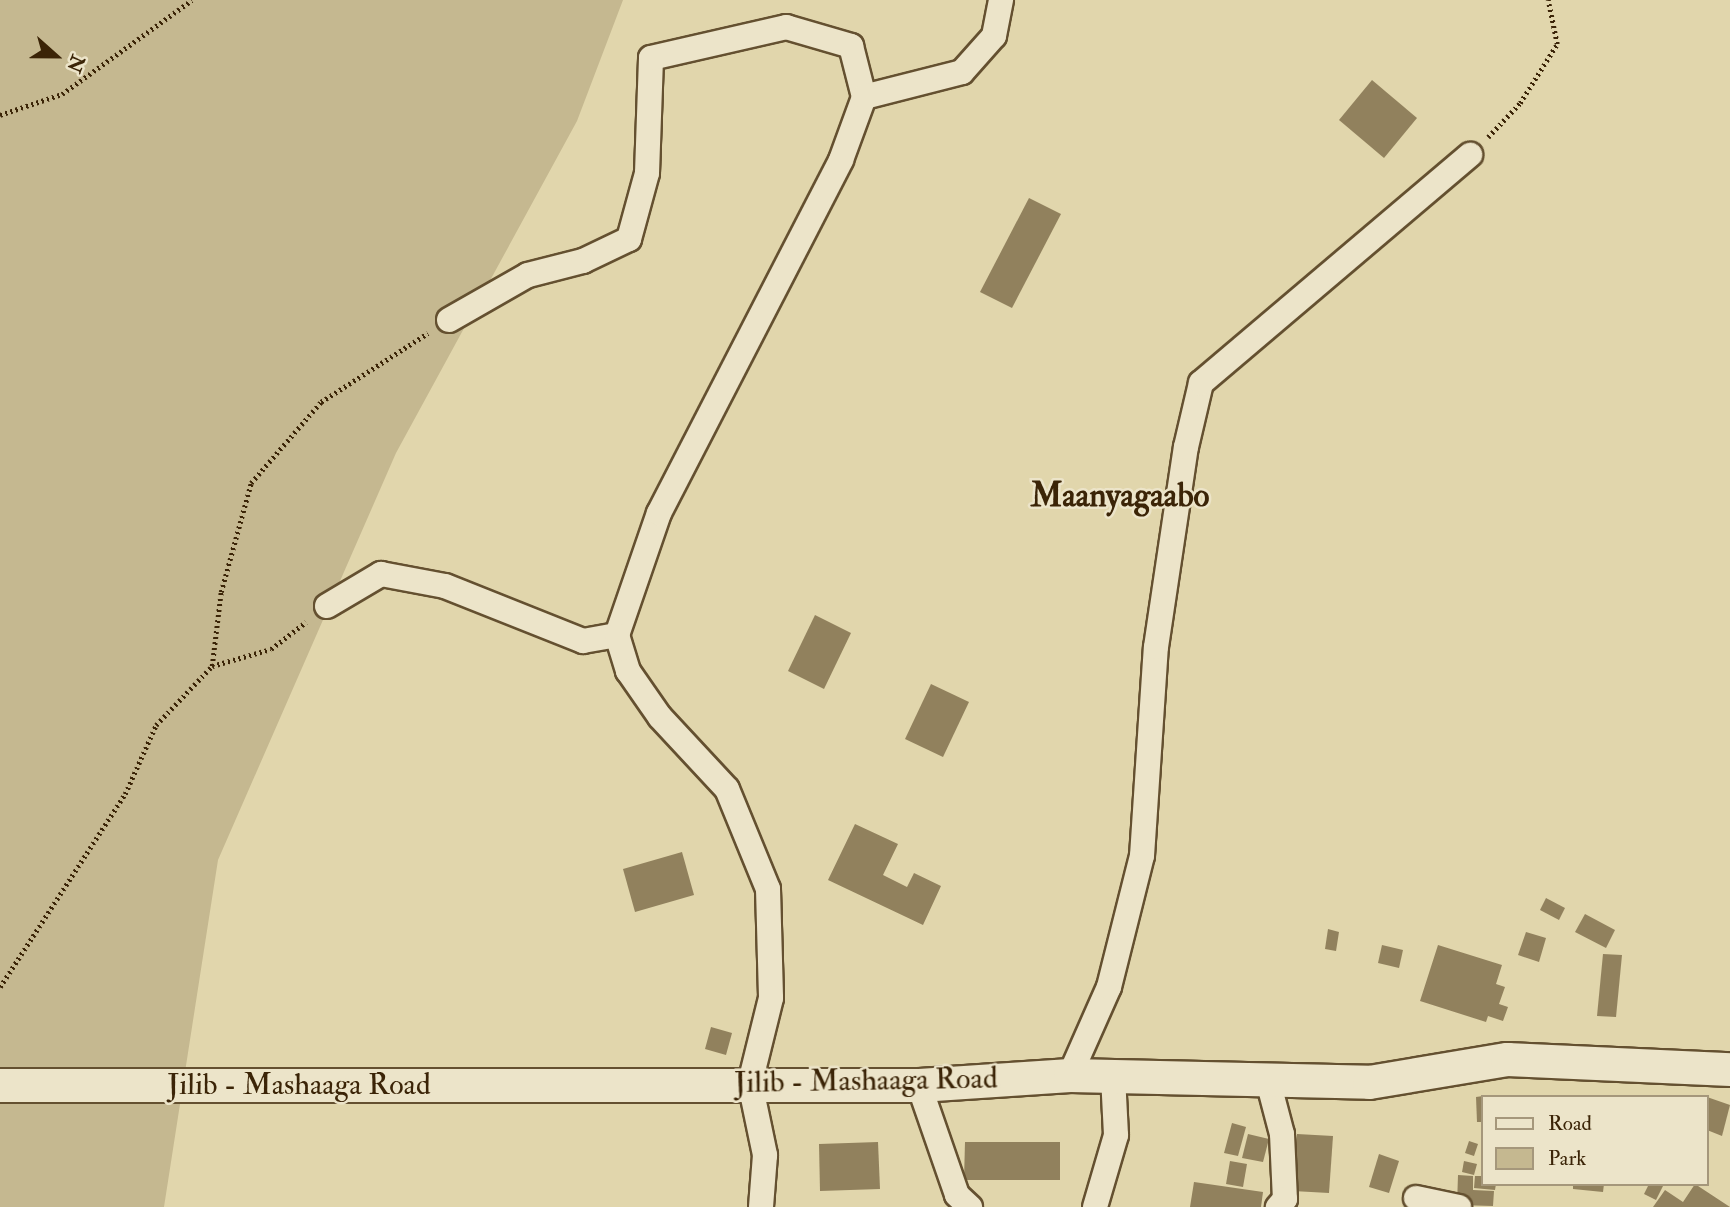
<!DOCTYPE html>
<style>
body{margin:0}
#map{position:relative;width:1730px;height:1207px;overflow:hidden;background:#e1d6ac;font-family:"IM FELL Double Pica",serif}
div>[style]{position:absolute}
.green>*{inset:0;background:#c5b890}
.building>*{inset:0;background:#91815d}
.path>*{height:4.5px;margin-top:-2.25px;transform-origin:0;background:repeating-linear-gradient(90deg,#3b2407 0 2px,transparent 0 5.5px)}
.roads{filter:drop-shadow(2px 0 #645030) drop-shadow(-2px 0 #645030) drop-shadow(0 2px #645030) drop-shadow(0 -2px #645030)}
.minor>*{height:24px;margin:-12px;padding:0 12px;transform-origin:12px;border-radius:12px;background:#ece4c9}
.secondary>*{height:33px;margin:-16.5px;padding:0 16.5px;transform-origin:16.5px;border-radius:16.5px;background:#ece4c9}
span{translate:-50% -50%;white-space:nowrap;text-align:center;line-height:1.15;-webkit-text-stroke:5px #ece4c9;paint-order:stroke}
.street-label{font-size:30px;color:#3b2407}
.quarter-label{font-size:33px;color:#3b2407;font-weight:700}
.legend{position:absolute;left:1481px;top:1095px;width:228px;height:91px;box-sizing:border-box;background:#ece4c9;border:2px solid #a5977b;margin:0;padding:9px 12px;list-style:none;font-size:21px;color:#3b2407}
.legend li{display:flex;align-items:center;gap:14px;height:35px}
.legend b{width:35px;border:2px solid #a5977b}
.north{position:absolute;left:21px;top:21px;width:70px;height:70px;-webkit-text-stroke:5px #ece4c9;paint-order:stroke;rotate:111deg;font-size:19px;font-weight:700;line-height:28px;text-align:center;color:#3b2407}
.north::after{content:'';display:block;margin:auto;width:24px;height:32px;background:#3b2407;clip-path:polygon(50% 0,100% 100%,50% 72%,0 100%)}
</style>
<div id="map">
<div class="green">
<div style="clip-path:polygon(0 0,623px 0,577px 121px,396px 453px,218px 860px,164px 1207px,0 1207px)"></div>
</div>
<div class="building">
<div style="clip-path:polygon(1372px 80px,1417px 118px,1384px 158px,1339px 120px)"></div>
<div style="clip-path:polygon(1029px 198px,1061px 214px,1012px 308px,980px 292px)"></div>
<div style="clip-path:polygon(815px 615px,851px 633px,824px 689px,788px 671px)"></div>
<div style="clip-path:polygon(931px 684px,969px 702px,943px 757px,905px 739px)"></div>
<div style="clip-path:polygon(855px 824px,898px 844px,883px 875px,907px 887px,914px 873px,941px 886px,923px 925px,828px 880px)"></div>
<div style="clip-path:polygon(682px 852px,694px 895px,635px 912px,623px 869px)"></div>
<div style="clip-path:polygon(1546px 898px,1565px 908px,1559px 920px,1540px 910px)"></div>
<div style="clip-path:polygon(1585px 914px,1615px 930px,1606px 948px,1575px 932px)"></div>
<div style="clip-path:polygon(1328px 929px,1339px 932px,1336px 951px,1325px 949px)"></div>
<div style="clip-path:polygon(1526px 932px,1546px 938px,1539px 962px,1518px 955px)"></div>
<div style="clip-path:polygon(1382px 945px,1403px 950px,1399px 968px,1378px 963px)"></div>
<div style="clip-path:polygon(1438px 945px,1502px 965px,1496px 984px,1505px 987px,1499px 1004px,1508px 1007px,1503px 1021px,1488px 1016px,1486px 1022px,1420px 1001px)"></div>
<div style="clip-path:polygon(1603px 954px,1622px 955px,1616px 1017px,1597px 1016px)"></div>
<div style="clip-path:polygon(711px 1027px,732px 1033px,726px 1055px,705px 1049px)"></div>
<div style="clip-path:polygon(1483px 1096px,1483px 1122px,1477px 1122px,1476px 1097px)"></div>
<div style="clip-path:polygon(1707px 1097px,1730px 1105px,1722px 1136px,1707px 1130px)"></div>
<div style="clip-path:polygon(1232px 1123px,1246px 1127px,1238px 1156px,1224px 1153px)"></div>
<div style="clip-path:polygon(1248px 1134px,1269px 1139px,1263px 1162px,1242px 1158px)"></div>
<div style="clip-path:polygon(1297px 1134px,1333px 1136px,1329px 1193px,1293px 1191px)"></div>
<div style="clip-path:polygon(1469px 1141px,1478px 1144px,1474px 1156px,1465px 1153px)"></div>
<div style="clip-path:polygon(878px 1142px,880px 1189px,820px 1191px,819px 1144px)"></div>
<div style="clip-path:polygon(965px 1142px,1060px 1142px,1060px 1180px,964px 1180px)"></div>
<div style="clip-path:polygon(1379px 1154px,1399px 1161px,1389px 1193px,1369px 1187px)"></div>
<div style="clip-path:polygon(1230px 1161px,1247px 1164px,1243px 1187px,1226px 1184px)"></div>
<div style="clip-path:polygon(1464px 1161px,1477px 1164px,1474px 1175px,1462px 1172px)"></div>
<div style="clip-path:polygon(1458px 1175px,1473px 1176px,1473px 1190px,1494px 1191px,1493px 1206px,1457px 1205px)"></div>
<div style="clip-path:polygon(1475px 1176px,1483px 1176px,1483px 1184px,1496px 1184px,1495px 1190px,1474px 1188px)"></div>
<div style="clip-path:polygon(1194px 1182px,1263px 1192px,1261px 1207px,1190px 1207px)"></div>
<div style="clip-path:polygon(1573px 1184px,1604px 1184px,1603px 1192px,1573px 1189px)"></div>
<div style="clip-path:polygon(1649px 1184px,1664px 1184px,1656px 1200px,1644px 1194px)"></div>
<div style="clip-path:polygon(1695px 1184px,1730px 1207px,1653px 1207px,1665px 1190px,1683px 1202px)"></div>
</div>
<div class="path">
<div style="left:0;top:115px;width:65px;rotate:-18.7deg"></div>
<div style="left:62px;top:94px;width:160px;rotate:-35.9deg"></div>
<div style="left:1488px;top:137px;width:47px;rotate:-46.7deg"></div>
<div style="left:1520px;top:103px;width:70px;rotate:-57.9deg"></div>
<div style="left:1557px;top:44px;width:45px;rotate:-101.6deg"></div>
<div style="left:212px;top:666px;width:75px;rotate:-83.1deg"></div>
<div style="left:221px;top:592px;width:113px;rotate:-74.6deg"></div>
<div style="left:251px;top:483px;width:107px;rotate:-49.2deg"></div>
<div style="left:321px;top:402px;width:127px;rotate:-32.8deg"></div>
<div style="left:0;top:987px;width:230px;rotate:-57.1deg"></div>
<div style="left:125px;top:794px;width:76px;rotate:-65.8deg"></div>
<div style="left:156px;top:725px;width:81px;rotate:-46.5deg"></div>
<div style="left:212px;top:666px;width:61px;rotate:-16.1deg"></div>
<div style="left:271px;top:649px;width:44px;rotate:-37.6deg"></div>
</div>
<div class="roads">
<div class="minor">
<div style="left:449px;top:320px;width:91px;rotate:-29.7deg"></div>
<div style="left:528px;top:275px;width:57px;rotate:-14.3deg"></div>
<div style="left:583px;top:261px;width:51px;rotate:-25.6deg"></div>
<div style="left:629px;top:239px;width:68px;rotate:-74.7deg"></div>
<div style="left:647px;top:173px;width:115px;rotate:-88deg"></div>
<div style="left:651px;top:58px;width:139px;rotate:-12.9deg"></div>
<div style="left:786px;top:27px;width:68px;rotate:16.3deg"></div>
<div style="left:851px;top:46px;width:53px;rotate:75.7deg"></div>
<div style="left:327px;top:606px;width:63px;rotate:-30.7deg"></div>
<div style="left:381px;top:574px;width:65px;rotate:10.6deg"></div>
<div style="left:445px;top:586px;width:149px;rotate:21.7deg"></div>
<div style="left:583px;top:641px;width:35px;rotate:-10deg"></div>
<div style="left:617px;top:635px;width:129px;rotate:-71deg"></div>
<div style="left:659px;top:513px;width:397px;rotate:-62.7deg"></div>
<div style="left:841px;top:160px;width:67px;rotate:-69.9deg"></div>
<div style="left:864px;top:97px;width:101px;rotate:-14.3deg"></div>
<div style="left:962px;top:72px;width:48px;rotate:-48.4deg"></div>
<div style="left:994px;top:36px;width:37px;rotate:-79deg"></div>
<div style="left:617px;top:635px;width:38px;rotate:73deg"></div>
<div style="left:628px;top:671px;width:56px;rotate:55.2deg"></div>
<div style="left:660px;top:717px;width:98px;rotate:47.1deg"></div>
<div style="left:727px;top:789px;width:108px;rotate:67.7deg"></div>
<div style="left:768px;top:889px;width:109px;rotate:88.4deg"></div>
<div style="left:771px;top:998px;width:88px;rotate:103.9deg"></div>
<div style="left:750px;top:1083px;width:74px;rotate:78.2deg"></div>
<div style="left:765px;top:1155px;width:52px;rotate:94.4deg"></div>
<div style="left:1070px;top:1075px;width:96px;rotate:-66.1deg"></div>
<div style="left:1109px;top:987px;width:135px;rotate:-75.9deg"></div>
<div style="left:1142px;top:856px;width:209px;rotate:-86.2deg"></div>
<div style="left:1156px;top:647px;width:202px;rotate:-81.5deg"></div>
<div style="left:1186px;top:447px;width:66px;rotate:-76.8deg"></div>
<div style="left:1201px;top:383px;width:353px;rotate:-40.3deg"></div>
<div style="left:1267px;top:1077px;width:59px;rotate:75.3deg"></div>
<div style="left:1282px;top:1134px;width:65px;rotate:87.4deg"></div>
<div style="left:1285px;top:1199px;width:11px;rotate:131deg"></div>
<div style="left:919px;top:1085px;width:116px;rotate:70.9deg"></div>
<div style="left:957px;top:1195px;width:18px;rotate:43deg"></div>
<div style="left:1416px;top:1198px;width:44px;rotate:11.8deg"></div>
<div style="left:1095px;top:1207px;width:75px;rotate:-73.7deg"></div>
<div style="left:1116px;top:1135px;width:59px;rotate:-92.9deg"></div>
</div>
<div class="secondary">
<div style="left:0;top:1085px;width:919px"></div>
<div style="left:919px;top:1085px;width:151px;rotate:-3.8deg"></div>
<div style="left:1070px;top:1075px;width:299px;rotate:1.3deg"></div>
<div style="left:1369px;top:1082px;width:140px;rotate:-9.5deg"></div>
<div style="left:1507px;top:1059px;width:223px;rotate:2.6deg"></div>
</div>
</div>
<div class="street-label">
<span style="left:866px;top:1081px;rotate:-1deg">Jilib - Mashaaga Road</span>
<span style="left:299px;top:1085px">Jilib - Mashaaga Road</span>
</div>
<div class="quarter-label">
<span style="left:1120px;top:496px">Maanyagaabo</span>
</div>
<ul class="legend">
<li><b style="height:9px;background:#ece4c9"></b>Road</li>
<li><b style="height:19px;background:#c5b890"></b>Park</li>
</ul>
<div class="north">N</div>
</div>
